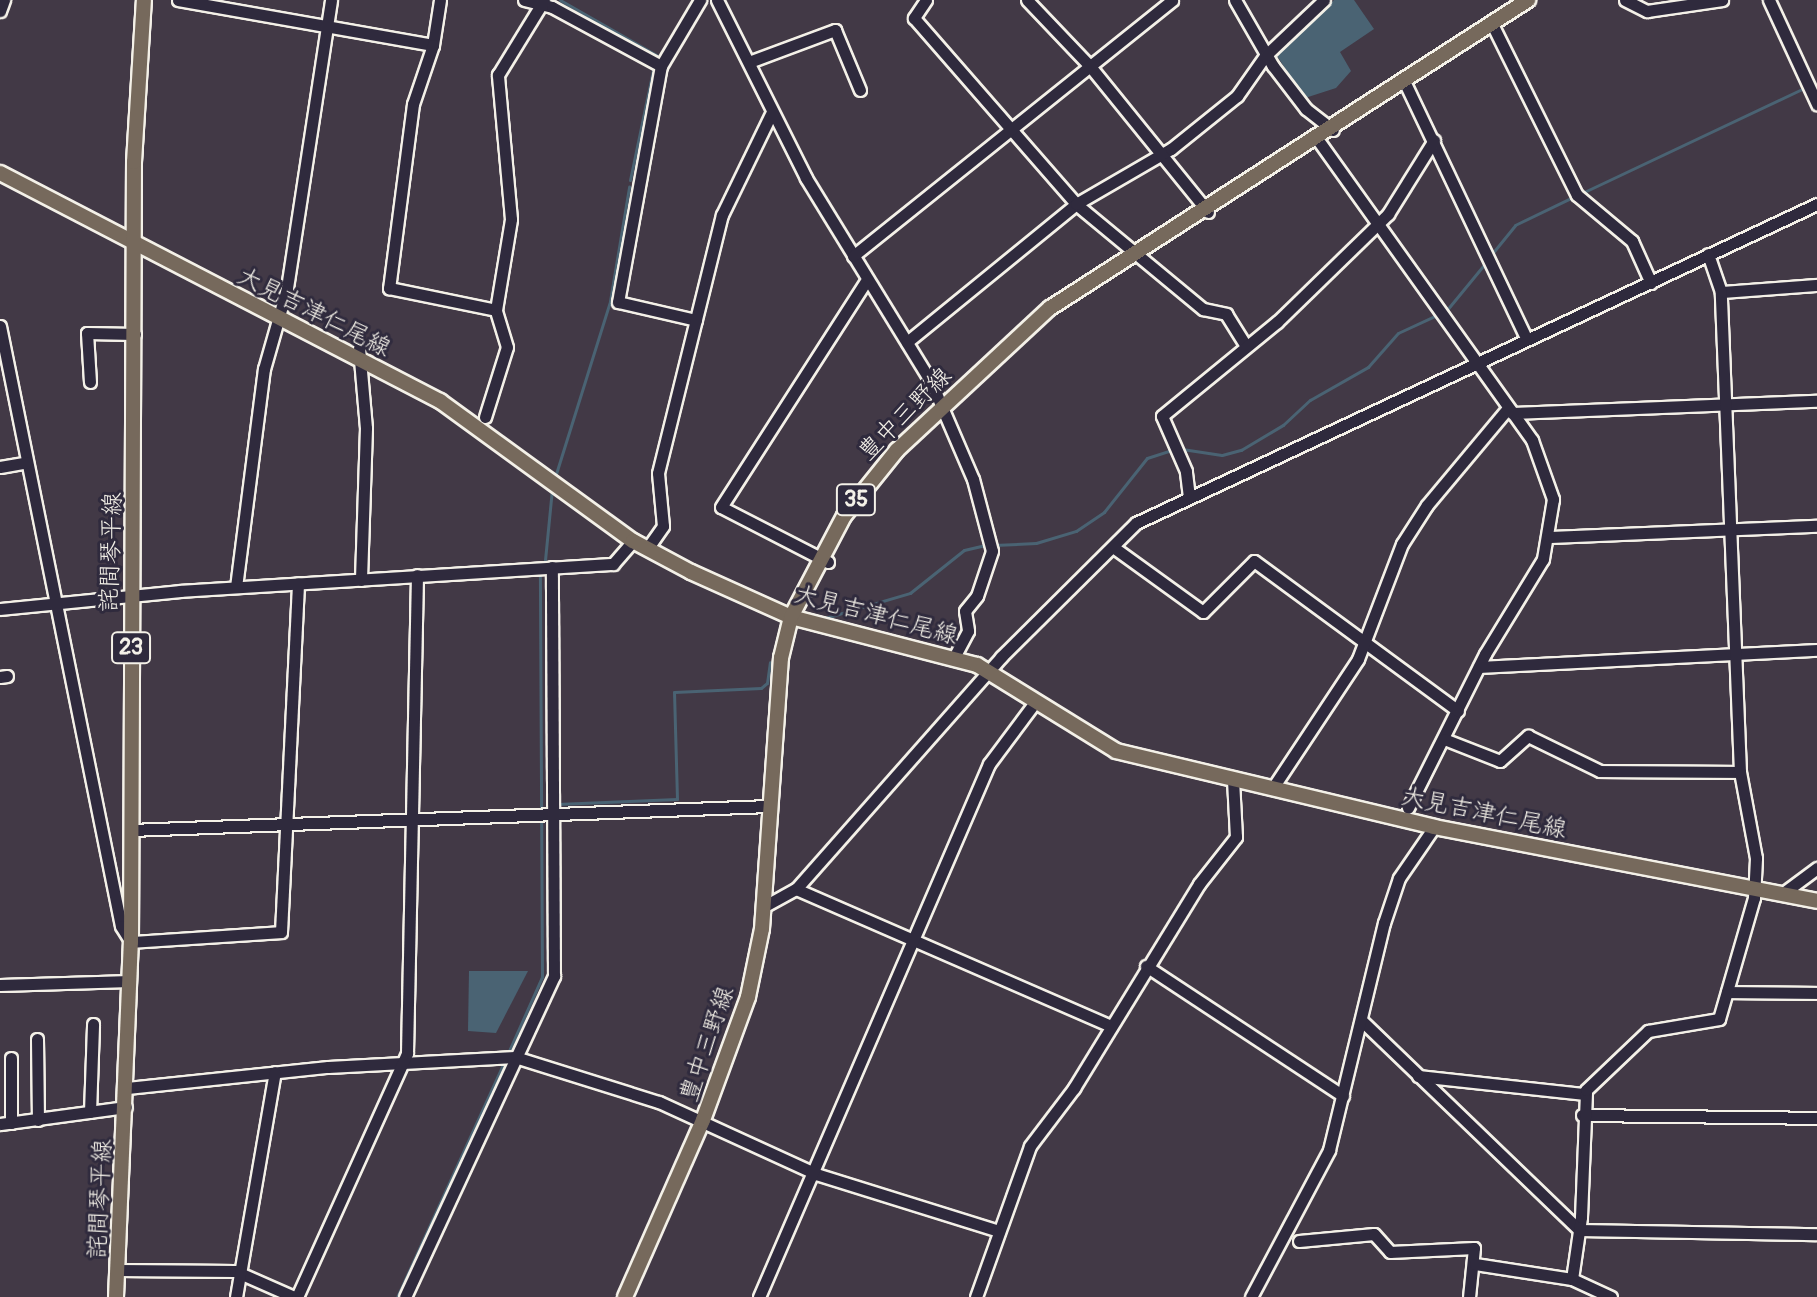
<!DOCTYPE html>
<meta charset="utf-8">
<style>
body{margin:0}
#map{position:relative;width:1817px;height:1297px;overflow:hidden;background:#423946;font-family:Pangolin,"Klee One",sans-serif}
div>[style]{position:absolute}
.water>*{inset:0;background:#4a6373}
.stream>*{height:3px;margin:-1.5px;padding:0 1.5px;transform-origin:1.5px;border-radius:1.5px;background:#4a6373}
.roads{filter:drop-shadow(2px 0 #f4f1e8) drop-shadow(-2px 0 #f4f1e8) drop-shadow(0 2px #f4f1e8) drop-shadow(0 -2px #f4f1e8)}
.minor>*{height:11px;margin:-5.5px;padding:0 5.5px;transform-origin:5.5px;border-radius:5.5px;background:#2f2a3d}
.major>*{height:14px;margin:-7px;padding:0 7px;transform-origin:7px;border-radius:7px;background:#76695c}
span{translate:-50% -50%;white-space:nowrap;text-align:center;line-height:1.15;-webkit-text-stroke:6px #2f2a3d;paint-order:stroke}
.shield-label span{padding:2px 6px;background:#2f2a3d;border:2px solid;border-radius:6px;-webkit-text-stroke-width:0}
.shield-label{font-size:22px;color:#f4f1e8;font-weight:700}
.street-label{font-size:24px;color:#f4f1e8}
</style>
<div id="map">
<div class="water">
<div style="clip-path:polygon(1334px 0,1354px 0,1374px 29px,1340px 52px,1351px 71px,1336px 88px,1305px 98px,1277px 56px)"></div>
<div style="clip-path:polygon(469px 971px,528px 971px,496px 1033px,468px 1031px)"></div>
</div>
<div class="stream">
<div style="left:560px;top:0;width:111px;rotate:29.8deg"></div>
<div style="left:630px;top:180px;width:112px;rotate:-78.2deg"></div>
<div style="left:1582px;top:193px;width:248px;rotate:-25.3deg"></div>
<div style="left:1491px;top:255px;width:38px;rotate:-51deg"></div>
<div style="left:1515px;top:225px;width:67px;rotate:-25.8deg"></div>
<div style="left:1446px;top:311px;width:65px;rotate:-50.6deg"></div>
<div style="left:1182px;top:449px;width:40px;rotate:8.5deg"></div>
<div style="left:1222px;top:455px;width:20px;rotate:-15deg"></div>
<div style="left:1241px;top:450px;width:49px;rotate:-30.8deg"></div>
<div style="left:1283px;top:425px;width:37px;rotate:-43deg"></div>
<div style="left:1310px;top:400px;width:67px;rotate:-29.6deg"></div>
<div style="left:1368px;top:367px;width:45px;rotate:-48.6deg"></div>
<div style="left:1398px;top:333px;width:45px;rotate:-24.9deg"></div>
<div style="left:555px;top:477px;width:184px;rotate:-72.6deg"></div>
<div style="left:610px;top:301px;width:116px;rotate:-80.5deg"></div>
<div style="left:994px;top:545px;width:42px;rotate:-2.7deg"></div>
<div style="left:1036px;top:543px;width:42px;rotate:-16.7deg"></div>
<div style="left:1076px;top:531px;width:34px;rotate:-34deg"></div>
<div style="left:1104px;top:512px;width:69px;rotate:-51.5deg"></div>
<div style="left:1147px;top:458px;width:28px;rotate:-18deg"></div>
<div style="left:545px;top:560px;width:71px;rotate:-84.4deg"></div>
<div style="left:825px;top:618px;width:89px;rotate:-16.4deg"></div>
<div style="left:910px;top:593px;width:69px;rotate:-38.5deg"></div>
<div style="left:964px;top:550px;width:23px;rotate:-13deg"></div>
<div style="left:557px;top:804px;width:120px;rotate:-2.4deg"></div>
<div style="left:677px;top:799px;width:107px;rotate:-91.6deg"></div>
<div style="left:674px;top:692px;width:87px;rotate:-2.6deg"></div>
<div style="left:761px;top:688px;width:8px;rotate:-40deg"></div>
<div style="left:767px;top:683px;width:21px;rotate:-82deg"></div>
<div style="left:508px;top:1053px;width:83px;rotate:-65.9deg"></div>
<div style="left:542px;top:977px;width:401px;rotate:-90.3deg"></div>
<div style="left:397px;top:1297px;width:260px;rotate:-65.5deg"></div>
</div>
<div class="roads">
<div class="minor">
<div style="left:178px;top:0;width:259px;rotate:10deg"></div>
<div style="left:440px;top:0;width:46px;rotate:98.8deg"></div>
<div style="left:433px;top:45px;width:62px;rotate:108.7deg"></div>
<div style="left:413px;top:104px;width:186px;rotate:97.4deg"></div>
<div style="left:389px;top:288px;width:109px;rotate:11.6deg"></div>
<div style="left:524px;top:0;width:29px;rotate:14deg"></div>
<div style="left:552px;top:7px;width:124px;rotate:28.4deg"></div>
<div style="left:717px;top:0;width:199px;rotate:63.4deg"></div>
<div style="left:806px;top:178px;width:241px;rotate:58.5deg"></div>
<div style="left:932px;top:384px;width:103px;rotate:66.7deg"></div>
<div style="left:973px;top:479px;width:74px;rotate:75.2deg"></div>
<div style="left:992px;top:551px;width:47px;rotate:108.4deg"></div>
<div style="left:977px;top:596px;width:19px;rotate:129deg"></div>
<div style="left:965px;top:611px;width:20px;rotate:81deg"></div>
<div style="left:968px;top:631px;width:30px;rotate:118deg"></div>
<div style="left:926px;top:0;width:22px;rotate:124deg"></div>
<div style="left:914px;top:18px;width:247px;rotate:48.9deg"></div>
<div style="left:1076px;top:204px;width:165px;rotate:39.6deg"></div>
<div style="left:1203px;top:309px;width:24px;rotate:12deg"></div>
<div style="left:1226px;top:314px;width:38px;rotate:58deg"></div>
<div style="left:1027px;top:0;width:90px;rotate:46.4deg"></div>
<div style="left:1089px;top:65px;width:189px;rotate:51deg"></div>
<div style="left:1235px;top:0;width:76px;rotate:60.1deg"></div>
<div style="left:1273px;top:66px;width:54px;rotate:52.5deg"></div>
<div style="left:1306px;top:109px;width:34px;rotate:38deg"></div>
<div style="left:1625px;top:0;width:25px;rotate:27deg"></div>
<div style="left:1647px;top:11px;width:76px;rotate:-8.3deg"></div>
<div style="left:1769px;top:0;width:115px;rotate:65.2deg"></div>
<div style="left:0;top:11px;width:12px;rotate:-70deg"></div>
<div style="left:1492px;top:24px;width:191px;rotate:63.6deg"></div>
<div style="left:1577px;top:195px;width:72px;rotate:39.9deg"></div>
<div style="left:1632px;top:241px;width:46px;rotate:65.7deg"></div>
<div style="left:749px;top:62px;width:92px;rotate:-20.4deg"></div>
<div style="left:835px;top:30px;width:65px;rotate:67.4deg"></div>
<div style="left:1405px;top:83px;width:282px;rotate:64.6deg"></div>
<div style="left:1318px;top:140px;width:369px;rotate:54.5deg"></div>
<div style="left:1532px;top:440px;width:63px;rotate:70.4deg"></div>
<div style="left:1553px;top:499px;width:61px;rotate:99.5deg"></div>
<div style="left:1543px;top:559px;width:111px;rotate:121.4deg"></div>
<div style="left:1485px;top:654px;width:172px;rotate:116.6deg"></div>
<div style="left:853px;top:256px;width:409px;rotate:-38.7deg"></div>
<div style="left:1721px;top:292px;width:96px;rotate:-4.2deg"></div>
<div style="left:696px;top:320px;width:80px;rotate:-167deg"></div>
<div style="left:618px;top:302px;width:240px;rotate:-79.7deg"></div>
<div style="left:661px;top:66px;width:77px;rotate:-59.4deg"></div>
<div style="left:0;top:326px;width:612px;rotate:78.6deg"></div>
<div style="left:121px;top:926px;width:19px;rotate:58deg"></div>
<div style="left:131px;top:942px;width:150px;rotate:-3.8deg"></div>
<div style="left:281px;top:932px;width:349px;rotate:-87.2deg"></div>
<div style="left:907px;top:342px;width:218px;rotate:-39.2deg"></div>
<div style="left:1076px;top:204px;width:110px;rotate:-30.1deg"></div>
<div style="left:1171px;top:149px;width:85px;rotate:-38.8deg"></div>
<div style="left:1237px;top:96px;width:49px;rotate:-55deg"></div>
<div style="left:1265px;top:56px;width:81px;rotate:-43.5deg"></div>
<div style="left:359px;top:348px;width:80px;rotate:85deg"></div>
<div style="left:366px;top:428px;width:152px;rotate:91.9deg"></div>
<div style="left:90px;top:382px;width:49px;rotate:-93.5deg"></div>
<div style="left:87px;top:333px;width:48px;rotate:1.2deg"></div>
<div style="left:1512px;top:413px;width:305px;rotate:-2.3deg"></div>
<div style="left:485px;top:417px;width:73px;rotate:-72.6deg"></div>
<div style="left:507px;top:347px;width:39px;rotate:-107deg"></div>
<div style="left:496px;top:310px;width:92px;rotate:-80.6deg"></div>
<div style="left:511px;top:219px;width:145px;rotate:-95.2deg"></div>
<div style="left:498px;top:75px;width:88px;rotate:-58.5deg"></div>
<div style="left:0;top:467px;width:27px;rotate:-10deg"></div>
<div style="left:1189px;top:497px;width:26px;rotate:-97deg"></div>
<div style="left:1186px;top:471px;width:60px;rotate:-113.6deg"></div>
<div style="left:1162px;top:416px;width:149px;rotate:-39.3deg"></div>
<div style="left:1277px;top:322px;width:155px;rotate:-44.2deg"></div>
<div style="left:1388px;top:214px;width:87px;rotate:-58.1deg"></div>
<div style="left:1550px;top:537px;width:267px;rotate:-2.4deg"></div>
<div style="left:1113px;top:547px;width:111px;rotate:35.8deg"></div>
<div style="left:1203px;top:612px;width:72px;rotate:-45deg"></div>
<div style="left:1254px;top:561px;width:253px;rotate:36.3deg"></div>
<div style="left:647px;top:549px;width:28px;rotate:-55deg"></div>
<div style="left:663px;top:526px;width:53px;rotate:-95.4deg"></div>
<div style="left:658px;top:473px;width:266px;rotate:-76.1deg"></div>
<div style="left:722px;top:215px;width:114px;rotate:-64.1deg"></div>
<div style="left:828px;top:562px;width:120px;rotate:-152.8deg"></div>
<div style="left:721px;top:507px;width:270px;rotate:-57.3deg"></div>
<div style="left:236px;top:587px;width:220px;rotate:-82.7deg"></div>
<div style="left:264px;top:369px;width:84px;rotate:-74.1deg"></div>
<div style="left:287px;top:288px;width:291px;rotate:-81.3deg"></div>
<div style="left:0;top:609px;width:181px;rotate:-5.7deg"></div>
<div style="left:180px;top:591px;width:434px;rotate:-3.6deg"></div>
<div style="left:613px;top:564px;width:30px;rotate:-49deg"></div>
<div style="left:1479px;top:667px;width:338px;rotate:-2.9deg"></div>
<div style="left:0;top:677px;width:7px;rotate:-8deg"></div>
<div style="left:1444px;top:739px;width:60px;rotate:21.4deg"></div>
<div style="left:1500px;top:761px;width:38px;rotate:-42deg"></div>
<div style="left:1528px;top:736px;width:80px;rotate:25.9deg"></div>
<div style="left:1600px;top:771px;width:140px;rotate:0.4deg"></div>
<div style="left:1272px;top:789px;width:156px;rotate:-56.5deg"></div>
<div style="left:1358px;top:659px;width:123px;rotate:-69.1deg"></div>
<div style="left:1402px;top:544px;width:46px;rotate:-57.3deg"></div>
<div style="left:1427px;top:505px;width:126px;rotate:-50.1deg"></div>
<div style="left:130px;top:830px;width:639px;rotate:-2.15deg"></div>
<div style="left:796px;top:889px;width:344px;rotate:23.5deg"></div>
<div style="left:1782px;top:894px;width:44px;rotate:-36.6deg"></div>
<div style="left:763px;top:907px;width:38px;rotate:-29deg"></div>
<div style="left:796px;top:889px;width:310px;rotate:-48.5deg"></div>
<div style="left:1001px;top:657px;width:190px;rotate:-44.8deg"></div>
<div style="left:1136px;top:523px;width:752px;rotate:-25.1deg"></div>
<div style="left:1146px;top:966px;width:236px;rotate:33.4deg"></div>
<div style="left:0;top:985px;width:130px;rotate:-1.8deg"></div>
<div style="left:1727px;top:992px;width:90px;rotate:0.6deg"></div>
<div style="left:1361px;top:1020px;width:303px;rotate:43.9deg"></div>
<div style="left:1579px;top:1230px;width:238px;rotate:1deg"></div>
<div style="left:37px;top:1039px;width:81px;rotate:89.3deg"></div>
<div style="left:11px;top:1058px;width:65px;rotate:90deg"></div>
<div style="left:1418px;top:1076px;width:168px;rotate:6.2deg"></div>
<div style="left:127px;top:1088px;width:202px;rotate:-6deg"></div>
<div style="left:328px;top:1067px;width:187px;rotate:-3.1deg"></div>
<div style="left:515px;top:1057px;width:151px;rotate:17.4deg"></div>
<div style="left:659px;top:1102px;width:173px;rotate:24.6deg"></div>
<div style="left:816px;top:1174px;width:189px;rotate:17.3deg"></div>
<div style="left:90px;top:1112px;width:88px;rotate:-88deg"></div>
<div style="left:1582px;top:1115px;width:235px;rotate:0.7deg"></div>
<div style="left:0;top:1124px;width:127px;rotate:-7.7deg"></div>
<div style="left:1299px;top:1241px;width:75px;rotate:-5.3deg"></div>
<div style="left:1374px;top:1234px;width:24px;rotate:48deg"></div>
<div style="left:1390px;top:1252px;width:84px;rotate:-2.7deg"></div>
<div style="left:1474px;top:1248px;width:49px;rotate:95.8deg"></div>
<div style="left:1475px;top:1264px;width:98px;rotate:8.8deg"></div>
<div style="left:1572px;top:1279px;width:43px;rotate:24.8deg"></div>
<div style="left:118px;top:1270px;width:117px;rotate:0.5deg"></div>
<div style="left:235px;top:1271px;width:64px;rotate:23.8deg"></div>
<div style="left:1572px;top:1279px;width:63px;rotate:-81.7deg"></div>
<div style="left:1581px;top:1217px;width:127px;rotate:-87.7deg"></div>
<div style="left:1586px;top:1090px;width:86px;rotate:-43.6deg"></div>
<div style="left:1648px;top:1031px;width:72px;rotate:-9.6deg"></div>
<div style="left:1719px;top:1019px;width:126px;rotate:-73.9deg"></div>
<div style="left:1754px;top:898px;width:40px;rotate:-87.1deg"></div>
<div style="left:1756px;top:858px;width:87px;rotate:-100.5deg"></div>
<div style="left:1740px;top:772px;width:480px;rotate:-92.3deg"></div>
<div style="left:1721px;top:292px;width:40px;rotate:-108.9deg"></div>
<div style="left:236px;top:1297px;width:228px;rotate:-80.2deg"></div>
<div style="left:297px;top:1297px;width:268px;rotate:-65.7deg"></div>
<div style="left:407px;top:1053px;width:478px;rotate:-88.8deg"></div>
<div style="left:405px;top:1297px;width:354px;rotate:-65.1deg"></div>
<div style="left:554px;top:976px;width:409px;rotate:-90.3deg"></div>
<div style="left:759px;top:1297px;width:581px;rotate:-66.66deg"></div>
<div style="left:989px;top:764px;width:79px;rotate:-53.3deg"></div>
<div style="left:976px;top:1297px;width:160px;rotate:-70.3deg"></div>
<div style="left:1030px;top:1146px;width:73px;rotate:-52.8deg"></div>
<div style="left:1074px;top:1088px;width:239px;rotate:-58.5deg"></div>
<div style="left:1199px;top:884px;width:60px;rotate:-51.8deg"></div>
<div style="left:1236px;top:837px;width:58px;rotate:-93deg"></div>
<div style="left:1251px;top:1297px;width:166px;rotate:-62deg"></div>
<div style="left:1329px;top:1150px;width:234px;rotate:-76.4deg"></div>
<div style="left:1384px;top:923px;width:47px;rotate:-71.6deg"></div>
<div style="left:1399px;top:878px;width:62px;rotate:-55.5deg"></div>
</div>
<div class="major">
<div style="left:0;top:173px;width:496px;rotate:27.4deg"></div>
<div style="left:440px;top:401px;width:238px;rotate:36deg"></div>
<div style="left:633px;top:541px;width:66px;rotate:28.1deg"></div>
<div style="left:691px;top:572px;width:110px;rotate:24.2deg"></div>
<div style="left:791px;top:617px;width:192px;rotate:14.5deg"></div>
<div style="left:977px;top:665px;width:163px;rotate:31.7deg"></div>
<div style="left:1116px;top:751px;width:327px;rotate:13.4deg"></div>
<div style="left:1434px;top:827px;width:390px;rotate:10.9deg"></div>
<div style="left:116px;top:1297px;width:355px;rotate:-87.6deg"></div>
<div style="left:131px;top:942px;width:780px;rotate:-89.78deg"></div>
<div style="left:134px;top:162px;width:162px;rotate:-86.5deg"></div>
<div style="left:625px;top:1297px;width:193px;rotate:-66.2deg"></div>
<div style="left:703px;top:1120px;width:131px;rotate:-69.9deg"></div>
<div style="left:748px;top:997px;width:69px;rotate:-78.4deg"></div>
<div style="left:762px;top:929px;width:272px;rotate:-86deg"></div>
<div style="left:781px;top:658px;width:42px;rotate:-76.3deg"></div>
<div style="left:791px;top:617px;width:114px;rotate:-62.3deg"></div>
<div style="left:844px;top:516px;width:85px;rotate:-51.2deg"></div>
<div style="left:897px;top:450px;width:209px;rotate:-42.9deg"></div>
<div style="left:1050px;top:308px;width:569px;rotate:-32.8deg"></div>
</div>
</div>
<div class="shield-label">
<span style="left:856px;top:500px">35</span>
<span style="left:131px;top:648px">23</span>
</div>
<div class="street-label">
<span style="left:314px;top:312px;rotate:27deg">大見吉津仁尾線</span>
<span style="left:905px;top:414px;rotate:-45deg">豊中三野線</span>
<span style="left:111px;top:552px;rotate:-88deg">詫間琴平線</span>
<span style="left:876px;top:615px;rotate:15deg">大見吉津仁尾線</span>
<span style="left:1484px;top:813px;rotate:12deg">大見吉津仁尾線</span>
<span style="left:707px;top:1044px;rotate:-71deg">豊中三野線</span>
<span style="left:100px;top:1199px;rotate:-87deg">詫間琴平線</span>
</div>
</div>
